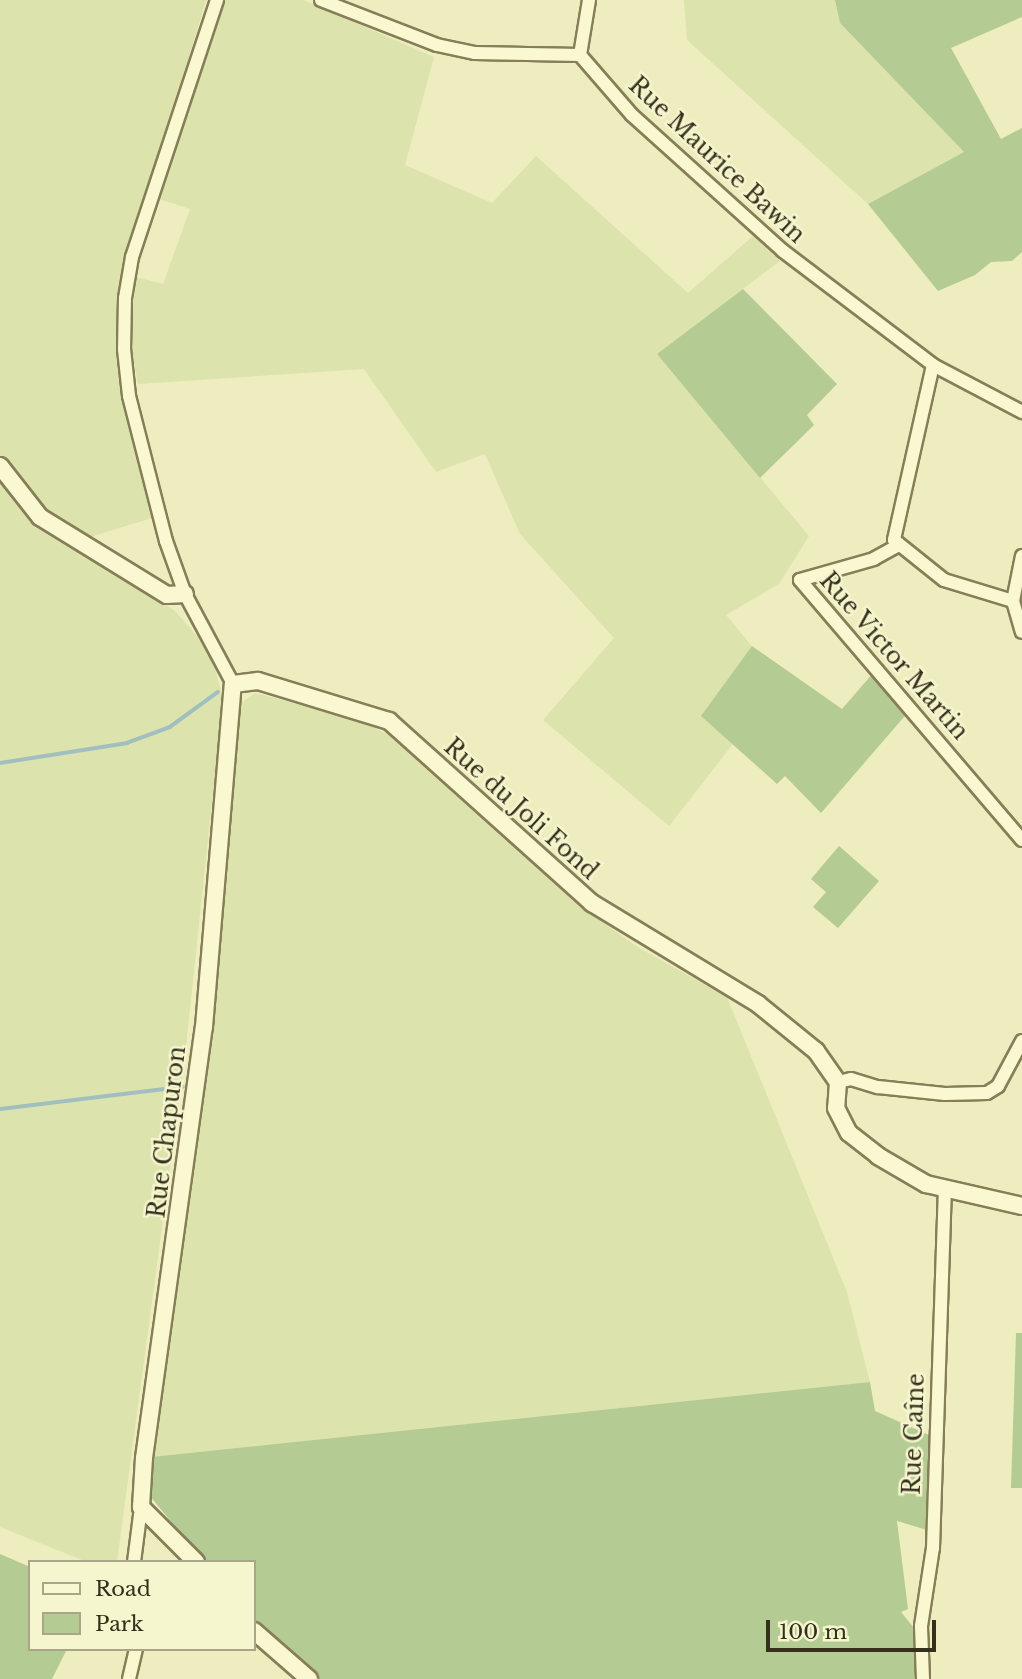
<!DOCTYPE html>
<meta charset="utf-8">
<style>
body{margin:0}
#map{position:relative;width:1022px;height:1679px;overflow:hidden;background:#eeedbf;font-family:"Libre Baskerville",serif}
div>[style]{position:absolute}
.farmland>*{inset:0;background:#dce3ac}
.green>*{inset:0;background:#b4cb93}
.stream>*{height:3.5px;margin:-1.75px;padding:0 1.75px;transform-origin:1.75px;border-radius:1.75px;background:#a2bfbf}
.roads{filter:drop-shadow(2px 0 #867e57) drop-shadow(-2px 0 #867e57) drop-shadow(0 2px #867e57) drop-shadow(0 -2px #867e57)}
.street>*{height:12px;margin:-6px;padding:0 6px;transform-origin:6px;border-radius:6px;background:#f9f8d1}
.secondary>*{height:16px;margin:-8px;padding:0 8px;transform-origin:8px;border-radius:8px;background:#f9f8d1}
span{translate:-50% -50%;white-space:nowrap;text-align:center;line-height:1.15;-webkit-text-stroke:5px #f5f5ce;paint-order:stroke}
.street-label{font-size:23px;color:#35301c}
.legend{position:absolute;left:28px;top:1560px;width:228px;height:91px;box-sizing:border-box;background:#f5f5ce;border:2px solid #a8a687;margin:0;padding:9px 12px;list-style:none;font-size:21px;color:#35301c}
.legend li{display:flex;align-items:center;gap:14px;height:35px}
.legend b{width:35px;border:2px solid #a8a687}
.scale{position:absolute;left:766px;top:1620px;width:170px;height:32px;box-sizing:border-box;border:4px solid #35301c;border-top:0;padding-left:9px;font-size:21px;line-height:24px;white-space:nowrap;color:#35301c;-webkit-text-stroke:5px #f5f5ce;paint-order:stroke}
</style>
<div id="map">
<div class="farmland">
<div style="clip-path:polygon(0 0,206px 0,119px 289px,121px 390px,152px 518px,70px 543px,175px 611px,198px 637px,215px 668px,223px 698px,185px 1056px,117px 1562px,87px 1562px,0 1527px)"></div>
<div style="clip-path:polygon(221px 0,303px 0,434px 57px,405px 165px,492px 203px,536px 156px,688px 293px,753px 236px,780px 261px,657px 354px,809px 536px,779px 584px,726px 615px,752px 646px,702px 716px,733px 744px,669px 826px,543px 720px,614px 638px,520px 534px,485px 454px,436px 472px,364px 369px,138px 384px,130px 339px,136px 277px,163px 284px,190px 209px,156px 198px)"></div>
<div style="clip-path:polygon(684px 0,835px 0,840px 23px,964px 152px,868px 204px,687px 40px)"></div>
<div style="clip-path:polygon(255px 693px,362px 721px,387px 734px,574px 902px,639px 948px,727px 997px,847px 1292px,870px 1382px,151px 1457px,199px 1117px,237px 706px)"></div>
</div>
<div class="green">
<div style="clip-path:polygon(835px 0,1022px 0,1022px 17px,951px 48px,1001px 139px,1022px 128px,1022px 252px,1012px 261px,991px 262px,975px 275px,938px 291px,868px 204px,964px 152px,840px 23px)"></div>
<div style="clip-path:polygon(743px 289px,837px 384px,807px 415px,814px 425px,760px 478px,657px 354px)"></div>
<div style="clip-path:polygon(752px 646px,842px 709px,874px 672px,910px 710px,821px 813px,785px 776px,777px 784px,701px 716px)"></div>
<div style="clip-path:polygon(839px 846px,879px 881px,838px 928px,813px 907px,826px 892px,811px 879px)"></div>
<div style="clip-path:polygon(1016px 1333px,1022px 1333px,1022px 1488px,1011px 1488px)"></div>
<div style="clip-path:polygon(870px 1382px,875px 1411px,929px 1435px,927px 1530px,897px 1521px,908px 1609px,901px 1612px,914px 1628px,917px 1679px,319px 1679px,254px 1621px,254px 1562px,204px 1562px,150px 1496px,151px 1457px)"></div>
<div style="clip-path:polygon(0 1554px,30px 1567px,30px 1649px,67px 1649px,52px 1679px,0 1679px)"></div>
</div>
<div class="stream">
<div style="left:0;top:763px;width:129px;rotate:-8.9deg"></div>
<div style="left:127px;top:743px;width:46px;rotate:-20.4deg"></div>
<div style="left:170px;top:727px;width:59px;rotate:-36.1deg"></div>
<div style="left:0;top:1109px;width:184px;rotate:-6.9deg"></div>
</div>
<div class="roads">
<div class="street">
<div style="left:217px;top:0;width:271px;rotate:108.3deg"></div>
<div style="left:132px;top:257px;width:42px;rotate:99.7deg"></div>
<div style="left:125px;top:298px;width:51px;rotate:91.1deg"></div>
<div style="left:124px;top:349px;width:47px;rotate:83.9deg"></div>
<div style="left:129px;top:396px;width:150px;rotate:75.7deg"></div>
<div style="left:166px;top:541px;width:56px;rotate:70.3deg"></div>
<div style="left:185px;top:594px;width:102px;rotate:61.9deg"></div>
<div style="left:321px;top:0;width:124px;rotate:21.2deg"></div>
<div style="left:437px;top:45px;width:39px;rotate:12deg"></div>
<div style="left:475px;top:53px;width:105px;rotate:1.1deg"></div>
<div style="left:580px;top:55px;width:79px;rotate:49.1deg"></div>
<div style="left:632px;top:115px;width:203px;rotate:42deg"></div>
<div style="left:783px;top:251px;width:188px;rotate:37.2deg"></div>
<div style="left:933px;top:365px;width:101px;rotate:27.8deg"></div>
<div style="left:580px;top:55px;width:56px;rotate:-80.7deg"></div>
<div style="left:933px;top:365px;width:179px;rotate:102.6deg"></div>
<div style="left:894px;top:540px;width:64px;rotate:38.7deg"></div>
<div style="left:944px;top:580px;width:72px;rotate:16.9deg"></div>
<div style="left:897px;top:546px;width:26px;rotate:151deg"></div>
<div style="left:874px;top:559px;width:77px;rotate:164.2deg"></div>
<div style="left:800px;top:580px;width:342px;rotate:49.5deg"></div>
<div style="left:1022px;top:556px;width:46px;rotate:101.3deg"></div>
<div style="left:1013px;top:601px;width:32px;rotate:74deg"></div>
<div style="left:838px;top:1082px;width:13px;rotate:-13deg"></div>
<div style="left:851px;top:1079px;width:28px;rotate:17deg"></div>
<div style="left:878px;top:1087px;width:67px;rotate:6deg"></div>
<div style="left:945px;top:1094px;width:42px;rotate:-1.4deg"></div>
<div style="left:987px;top:1093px;width:13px;rotate:-32deg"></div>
<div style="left:998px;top:1086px;width:51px;rotate:-61.9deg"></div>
<div style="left:134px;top:1562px;width:55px;rotate:-82.7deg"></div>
<div style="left:129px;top:1679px;width:31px;rotate:-77deg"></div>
<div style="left:923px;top:1679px;width:53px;rotate:-92.2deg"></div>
<div style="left:921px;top:1626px;width:79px;rotate:-81.3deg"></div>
<div style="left:933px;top:1548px;width:359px;rotate:-88.1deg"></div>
</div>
<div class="secondary">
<div style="left:0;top:466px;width:65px;rotate:51.9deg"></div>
<div style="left:40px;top:517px;width:149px;rotate:31.6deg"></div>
<div style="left:167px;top:595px;width:18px;rotate:-3deg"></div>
<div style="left:196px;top:1562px;width:78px;rotate:-135deg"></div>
<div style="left:141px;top:1507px;width:49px;rotate:-86.5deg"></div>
<div style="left:144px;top:1458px;width:435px;rotate:-82.1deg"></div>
<div style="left:204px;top:1027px;width:344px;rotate:-85.2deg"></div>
<div style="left:233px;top:684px;width:25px;rotate:-7deg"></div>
<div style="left:258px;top:681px;width:137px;rotate:17deg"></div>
<div style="left:389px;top:721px;width:273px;rotate:41.9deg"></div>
<div style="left:592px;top:903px;width:194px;rotate:31.3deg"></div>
<div style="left:758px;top:1004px;width:75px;rotate:39deg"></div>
<div style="left:816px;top:1051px;width:38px;rotate:55deg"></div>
<div style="left:838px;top:1082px;width:26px;rotate:94deg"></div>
<div style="left:836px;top:1108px;width:28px;rotate:63deg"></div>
<div style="left:849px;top:1133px;width:37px;rotate:38deg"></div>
<div style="left:878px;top:1156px;width:56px;rotate:30.3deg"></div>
<div style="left:926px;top:1184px;width:98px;rotate:12.9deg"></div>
<div style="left:254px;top:1631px;width:73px;rotate:41.1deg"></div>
</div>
</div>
<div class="street-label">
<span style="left:717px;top:160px;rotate:43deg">Rue Maurice Bawin</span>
<span style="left:894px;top:656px;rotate:49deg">Rue Victor Martin</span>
<span style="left:521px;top:809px;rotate:42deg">Rue du Joli Fond</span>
<span style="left:167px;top:1132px;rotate:-83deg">Rue Chapuron</span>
<span style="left:914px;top:1434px;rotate:-88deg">Rue Caîne</span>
</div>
<ul class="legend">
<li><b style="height:9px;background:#f9f8d1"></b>Road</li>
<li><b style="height:19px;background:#b4cb93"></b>Park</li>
</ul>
<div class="scale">100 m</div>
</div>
